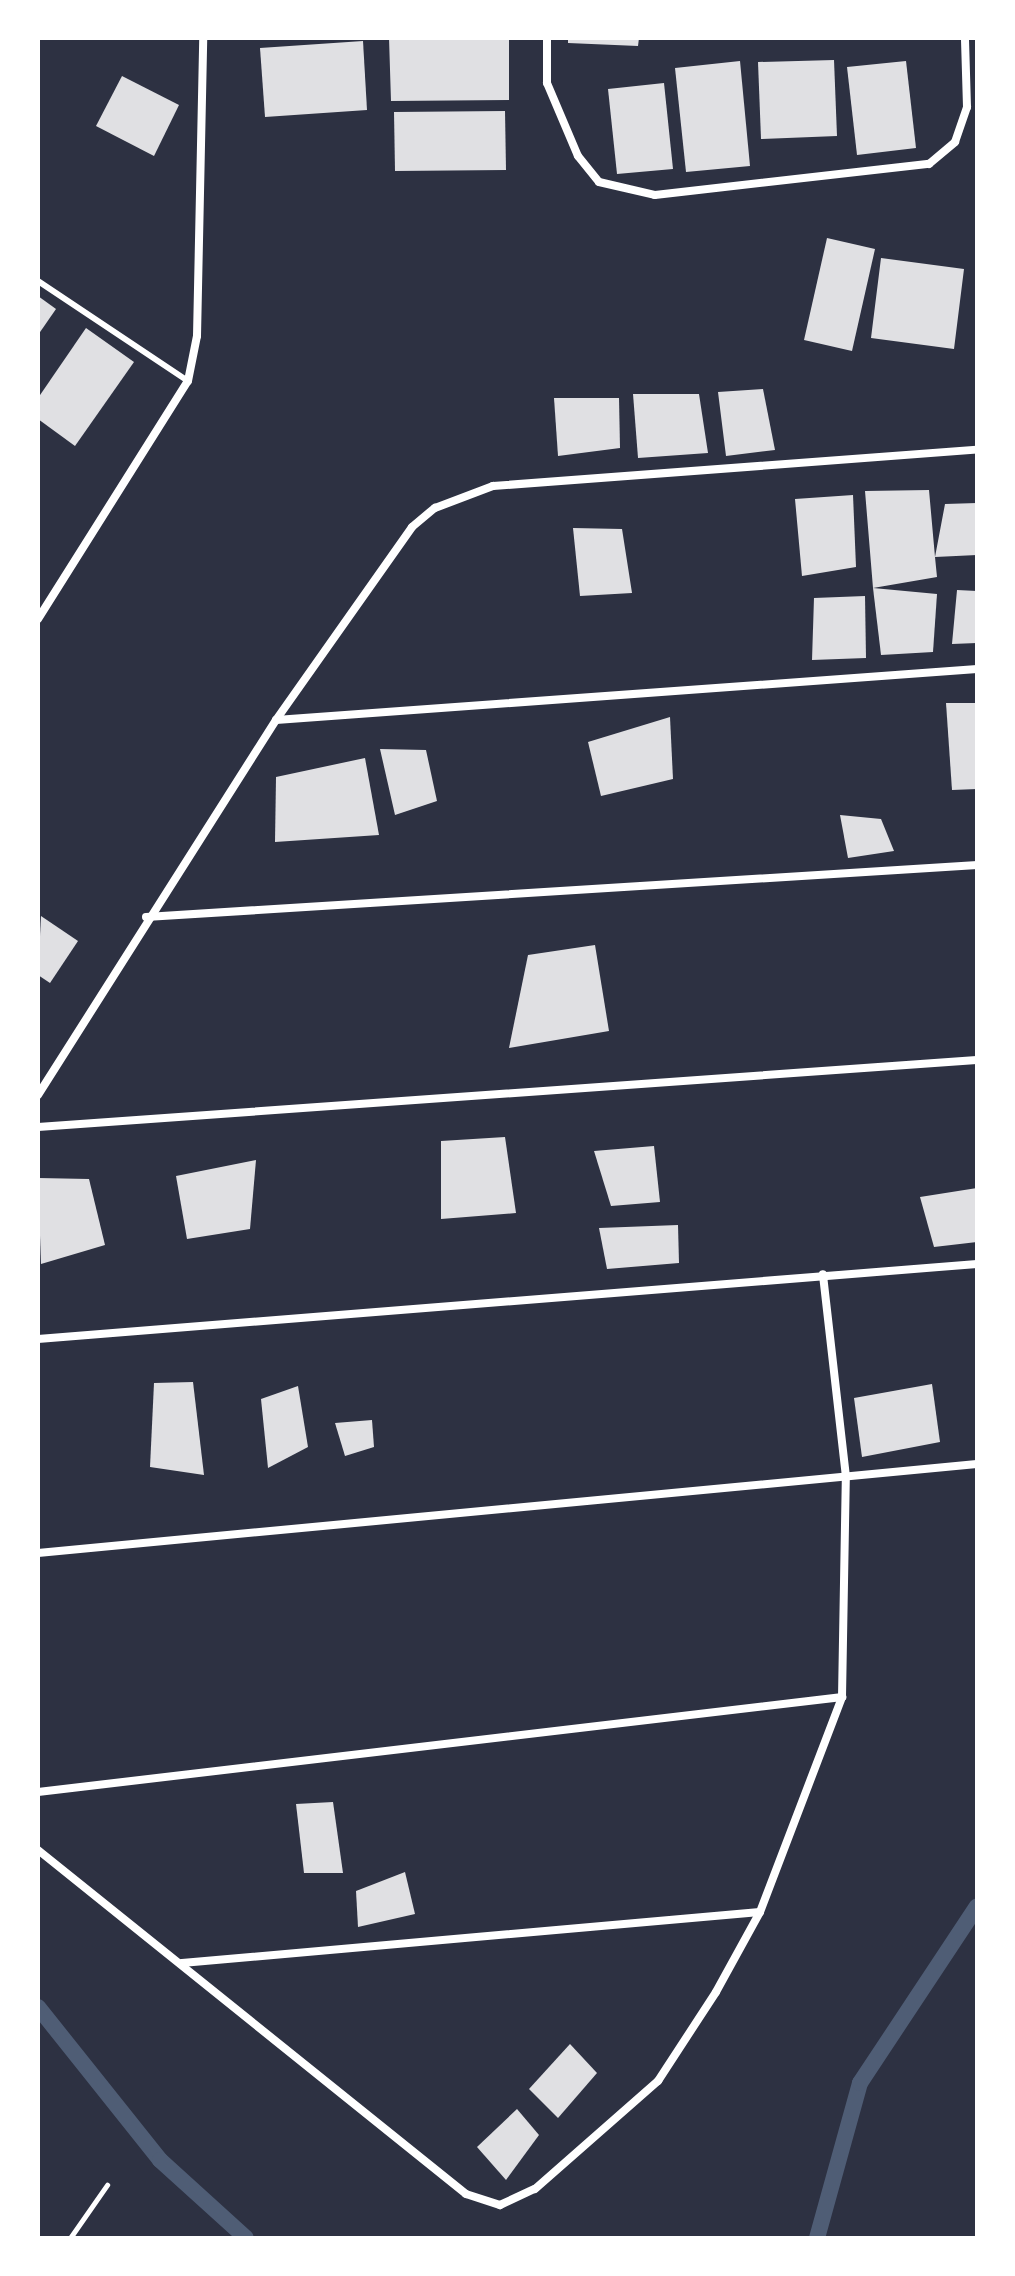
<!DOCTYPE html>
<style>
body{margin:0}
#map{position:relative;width:1015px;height:2276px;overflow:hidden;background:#2d3142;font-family:Montserrat,sans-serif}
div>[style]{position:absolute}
.stream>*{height:16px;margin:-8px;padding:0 8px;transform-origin:8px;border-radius:8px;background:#4f5d75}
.building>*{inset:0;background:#e0e0e3}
.path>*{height:5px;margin:-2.5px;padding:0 2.5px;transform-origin:2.5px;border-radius:2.5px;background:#fff}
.service>*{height:6px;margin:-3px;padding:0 3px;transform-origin:3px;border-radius:3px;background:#fff}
.minor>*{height:8px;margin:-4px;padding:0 4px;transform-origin:4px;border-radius:4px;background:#fff}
span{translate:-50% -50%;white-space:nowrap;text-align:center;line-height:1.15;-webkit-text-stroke:6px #fff;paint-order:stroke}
.frame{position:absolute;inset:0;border:40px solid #fff;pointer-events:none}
</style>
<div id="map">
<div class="stream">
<div style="left:38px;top:2007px;width:196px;rotate:51.4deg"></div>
<div style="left:160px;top:2160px;width:116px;rotate:42.2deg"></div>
<div style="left:817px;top:2238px;width:161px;rotate:-74.5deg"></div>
<div style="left:860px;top:2083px;width:212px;rotate:-56.5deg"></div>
</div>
<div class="building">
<div style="clip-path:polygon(389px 38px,509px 38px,509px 100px,391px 101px)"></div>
<div style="clip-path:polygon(568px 38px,639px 38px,638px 46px,568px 43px)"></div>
<div style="clip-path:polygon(363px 41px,367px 110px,265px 117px,260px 48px)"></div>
<div style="clip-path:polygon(834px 60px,837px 136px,761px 139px,758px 62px)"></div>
<div style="clip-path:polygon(740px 61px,750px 166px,686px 172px,675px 68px)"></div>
<div style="clip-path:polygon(906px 61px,916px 148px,857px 155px,847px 67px)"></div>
<div style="clip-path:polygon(122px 76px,179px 105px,154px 156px,96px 126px)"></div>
<div style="clip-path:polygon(664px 83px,673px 169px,617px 174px,608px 89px)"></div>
<div style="clip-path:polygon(505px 111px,506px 170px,395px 171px,394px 112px)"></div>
<div style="clip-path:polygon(827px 238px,875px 249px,852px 351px,804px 340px)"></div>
<div style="clip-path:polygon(881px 258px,964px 269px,954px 349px,871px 338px)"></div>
<div style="clip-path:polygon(38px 296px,56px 309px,38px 335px)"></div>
<div style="clip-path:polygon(86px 328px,134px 362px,75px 446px,38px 419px,38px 398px)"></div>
<div style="clip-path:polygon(763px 389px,775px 450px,726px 456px,718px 392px)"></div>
<div style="clip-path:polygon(633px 394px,699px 394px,708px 453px,638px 458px)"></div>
<div style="clip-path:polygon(554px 398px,619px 398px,620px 448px,558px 456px)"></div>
<div style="clip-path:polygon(929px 490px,935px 557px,945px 504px,977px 503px,977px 555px,935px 557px,937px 577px,873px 588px,865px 491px)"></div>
<div style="clip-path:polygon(853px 495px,856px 567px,802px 576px,795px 499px)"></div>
<div style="clip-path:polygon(573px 528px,622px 529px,632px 593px,580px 596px)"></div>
<div style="clip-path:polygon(873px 588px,937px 594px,933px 652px,881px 655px)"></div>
<div style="clip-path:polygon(957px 590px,977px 591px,977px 643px,952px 644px)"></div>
<div style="clip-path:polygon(865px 596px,866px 658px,812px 660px,814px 598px)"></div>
<div style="clip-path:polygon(946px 703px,977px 703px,977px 789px,952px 790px)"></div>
<div style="clip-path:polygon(670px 717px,673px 779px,601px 796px,588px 742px)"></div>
<div style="clip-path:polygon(380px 749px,426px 750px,437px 801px,395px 815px)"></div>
<div style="clip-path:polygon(365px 758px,379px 835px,275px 842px,276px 777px)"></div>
<div style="clip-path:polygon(840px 815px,881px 819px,894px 851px,848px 858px)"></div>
<div style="clip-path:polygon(41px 916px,78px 941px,50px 983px,38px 975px)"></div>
<div style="clip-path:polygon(595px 945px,609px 1031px,509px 1048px,528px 955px)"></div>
<div style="clip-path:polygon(505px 1137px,516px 1213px,441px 1219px,441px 1141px)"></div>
<div style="clip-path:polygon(654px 1146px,660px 1202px,611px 1206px,594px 1151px)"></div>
<div style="clip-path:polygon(256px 1160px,250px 1229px,187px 1239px,176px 1176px)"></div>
<div style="clip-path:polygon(38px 1178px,89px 1179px,105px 1245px,41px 1264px)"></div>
<div style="clip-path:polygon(977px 1188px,977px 1242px,934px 1247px,920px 1197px)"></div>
<div style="clip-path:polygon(678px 1225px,679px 1263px,607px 1269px,599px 1228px)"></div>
<div style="clip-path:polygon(193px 1382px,204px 1475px,150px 1467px,154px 1383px)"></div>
<div style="clip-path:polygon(932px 1384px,940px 1442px,862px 1457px,854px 1398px)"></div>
<div style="clip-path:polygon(298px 1386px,308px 1447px,268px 1468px,261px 1399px)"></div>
<div style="clip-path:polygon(372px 1420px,374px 1447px,345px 1456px,335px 1423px)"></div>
<div style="clip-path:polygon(333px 1802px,343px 1873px,304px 1873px,296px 1804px)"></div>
<div style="clip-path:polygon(405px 1872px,415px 1914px,358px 1927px,356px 1891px)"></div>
<div style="clip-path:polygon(570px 2044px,597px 2073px,558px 2118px,529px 2089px)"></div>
<div style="clip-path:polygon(517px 2109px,539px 2135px,506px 2180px,477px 2147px)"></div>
</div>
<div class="path">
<div style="left:70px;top:2238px;width:65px;rotate:-55.1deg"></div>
</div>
<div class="service">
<div style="left:38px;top:281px;width:180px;rotate:33.7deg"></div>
</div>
<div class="minor">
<div style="left:547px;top:38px;width:45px;rotate:90deg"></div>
<div style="left:547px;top:83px;width:79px;rotate:67deg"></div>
<div style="left:578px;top:156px;width:33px;rotate:51deg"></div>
<div style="left:599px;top:182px;width:57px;rotate:13.1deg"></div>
<div style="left:655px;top:195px;width:276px;rotate:-6.5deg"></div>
<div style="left:929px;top:164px;width:34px;rotate:-40deg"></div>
<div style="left:955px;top:142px;width:37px;rotate:-71deg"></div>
<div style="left:967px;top:107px;width:69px;rotate:-91.7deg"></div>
<div style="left:38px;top:619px;width:281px;rotate:-57.8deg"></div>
<div style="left:188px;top:381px;width:46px;rotate:-78.7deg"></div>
<div style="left:197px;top:336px;width:298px;rotate:-88.8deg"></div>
<div style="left:276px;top:720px;width:703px;rotate:-4.16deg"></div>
<div style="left:146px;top:917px;width:833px;rotate:-3.58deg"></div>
<div style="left:38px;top:1095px;width:444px;rotate:-57.6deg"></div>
<div style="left:276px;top:720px;width:236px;rotate:-54.8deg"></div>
<div style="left:412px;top:527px;width:30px;rotate:-40deg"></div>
<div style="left:435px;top:508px;width:62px;rotate:-20.8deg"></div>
<div style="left:493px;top:486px;width:485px;rotate:-4.3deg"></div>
<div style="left:38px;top:1127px;width:941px;rotate:-4.08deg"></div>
<div style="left:38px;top:1339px;width:942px;rotate:-4.57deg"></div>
<div style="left:38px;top:1553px;width:943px;rotate:-5.41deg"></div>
<div style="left:38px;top:1792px;width:810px;rotate:-6.74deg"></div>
<div style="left:38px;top:1850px;width:549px;rotate:38.79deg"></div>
<div style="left:466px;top:2194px;width:36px;rotate:18deg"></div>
<div style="left:500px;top:2205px;width:38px;rotate:-25deg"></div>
<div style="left:535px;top:2189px;width:164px;rotate:-41.3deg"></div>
<div style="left:658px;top:2081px;width:106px;rotate:-56.9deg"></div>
<div style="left:716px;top:1992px;width:91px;rotate:-61.2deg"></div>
<div style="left:760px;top:1912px;width:230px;rotate:-69.1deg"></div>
<div style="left:842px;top:1697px;width:220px;rotate:-89deg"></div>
<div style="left:846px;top:1477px;width:204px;rotate:-96.5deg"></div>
<div style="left:182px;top:1963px;width:580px;rotate:-5.04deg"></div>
</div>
<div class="frame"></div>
</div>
